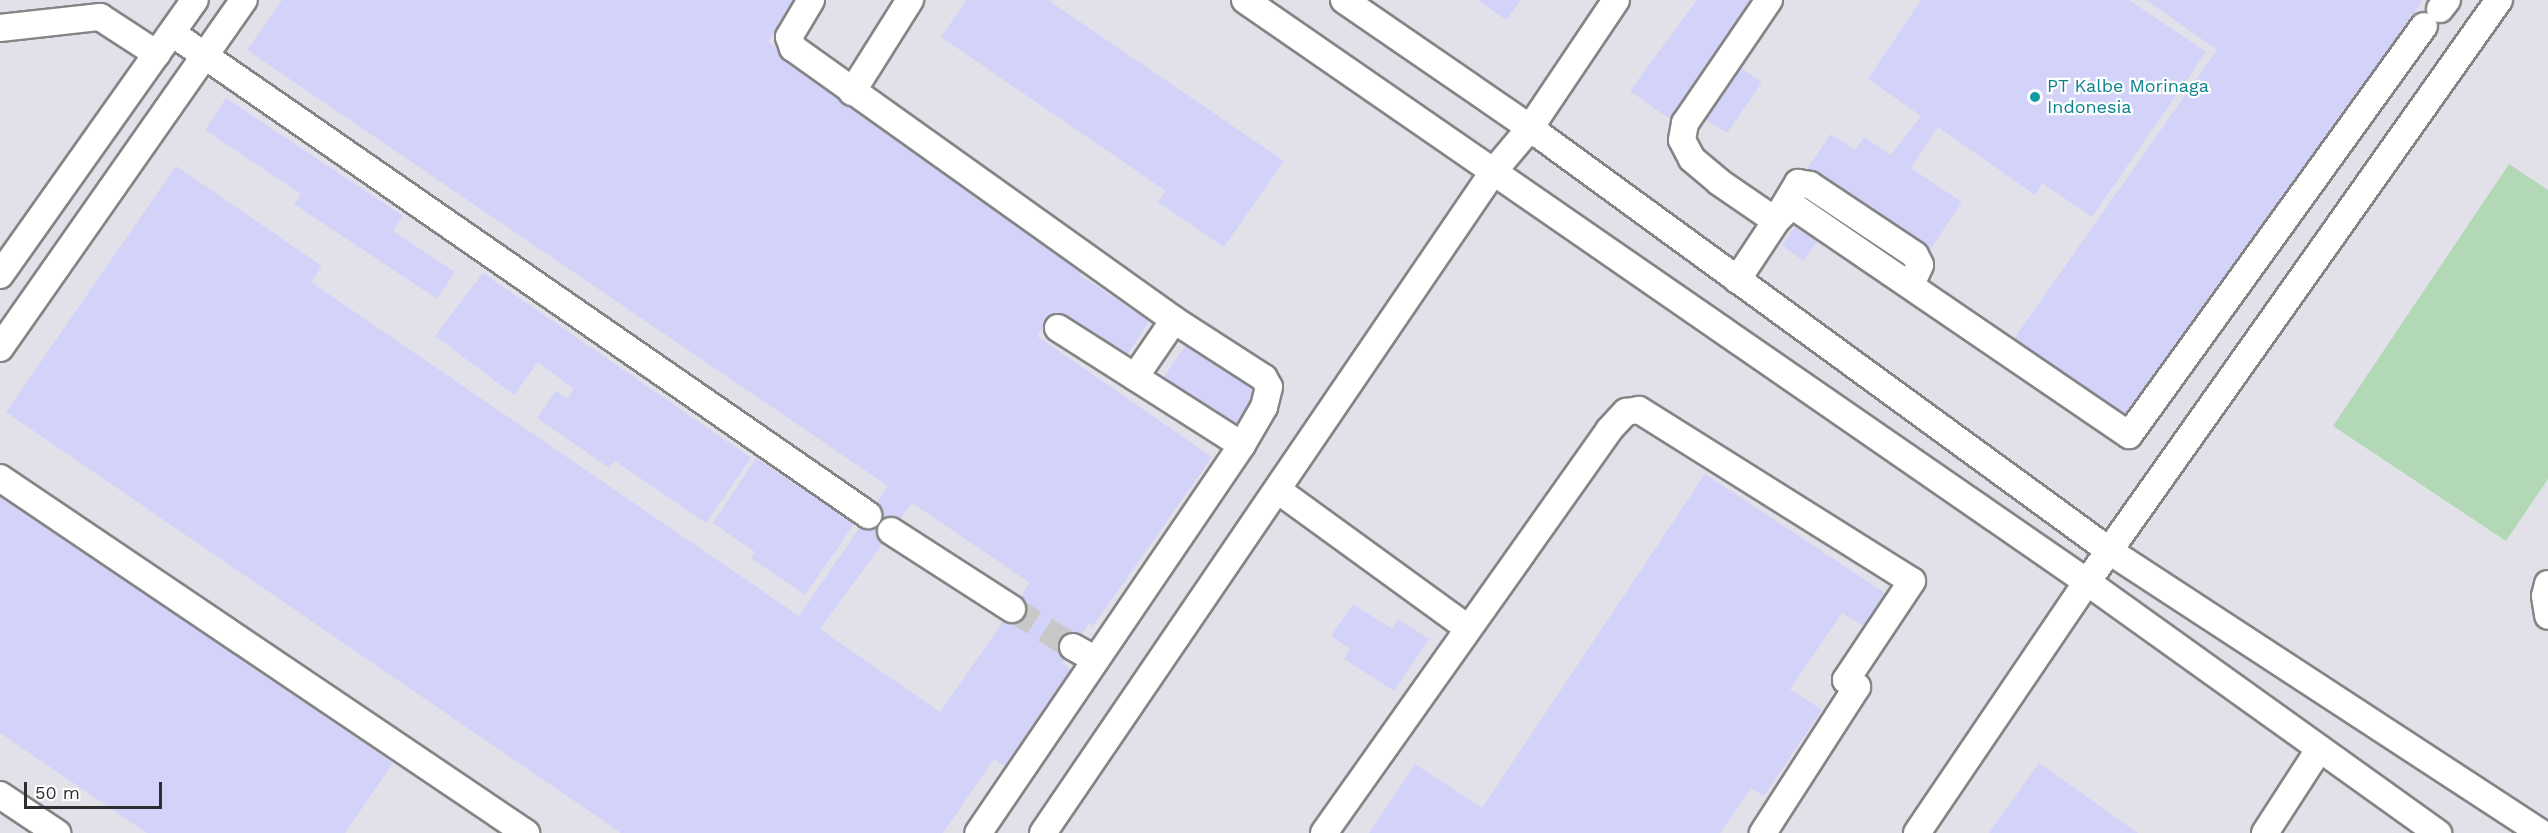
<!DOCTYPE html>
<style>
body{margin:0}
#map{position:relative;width:2548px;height:833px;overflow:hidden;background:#efeff0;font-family:"Work Sans",sans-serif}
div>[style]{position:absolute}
.built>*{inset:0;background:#e2e1ea}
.green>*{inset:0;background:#b3d8b6}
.building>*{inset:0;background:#d3d2f9}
.minor-tunnel>*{height:26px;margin-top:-13px;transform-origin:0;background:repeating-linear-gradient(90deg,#c8c8c9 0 26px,transparent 0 39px)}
.roads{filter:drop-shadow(2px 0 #858586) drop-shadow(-2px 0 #858586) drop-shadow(0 2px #858586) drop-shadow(0 -2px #858586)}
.minor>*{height:26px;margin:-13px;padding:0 13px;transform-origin:13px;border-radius:13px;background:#fff}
.dots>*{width:16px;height:16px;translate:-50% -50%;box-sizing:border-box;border:3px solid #fff;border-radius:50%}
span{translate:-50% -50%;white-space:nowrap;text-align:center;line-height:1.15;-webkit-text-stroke:4.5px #fff;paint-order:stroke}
.culture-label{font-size:18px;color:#0d838f}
.left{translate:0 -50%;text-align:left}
.scale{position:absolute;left:24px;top:782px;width:138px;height:27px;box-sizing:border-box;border:3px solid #2e2e2e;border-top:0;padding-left:8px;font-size:18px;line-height:21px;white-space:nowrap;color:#2e2e2e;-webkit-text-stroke:4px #fff;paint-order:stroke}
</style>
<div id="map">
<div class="built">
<div style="clip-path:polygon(0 0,2548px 0,2548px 833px,0 833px)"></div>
</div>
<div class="green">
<div style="clip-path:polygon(2509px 164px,2548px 190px,2548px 479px,2506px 541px,2333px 426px)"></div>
</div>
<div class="building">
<div style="clip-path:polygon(evenodd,282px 0,797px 0,768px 42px,1089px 262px,1080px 275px,1149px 321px,1124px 360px,1053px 313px,1037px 336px,1212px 457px,1093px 626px,1089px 623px,1062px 663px,1072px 670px,1005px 767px,994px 759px,943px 833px,621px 833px,6px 412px,176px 166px,322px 266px,311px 282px,799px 616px,888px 486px,247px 50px,282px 0,912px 503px,1030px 583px,940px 712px,820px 629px,912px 503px)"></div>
<div style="clip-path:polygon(967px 0,1048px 0,1284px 161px,1224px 247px,1158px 202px,1166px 191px,941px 37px)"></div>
<div style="clip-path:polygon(1478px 0,1521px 0,1506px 20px)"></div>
<div style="clip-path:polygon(1697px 0,1759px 0,1671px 120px,1630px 91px)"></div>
<div style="clip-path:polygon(1921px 0,2129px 0,2206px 52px,2092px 217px,2042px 183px,2035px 195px,1938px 127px,1911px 168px,1962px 202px,1930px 250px,1807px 169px,1831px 134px,1855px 150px,1864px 137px,1891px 155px,1921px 116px,1868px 79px)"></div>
<div style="clip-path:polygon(2146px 0,2423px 0,2128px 423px,2011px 343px,2217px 50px)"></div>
<div style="clip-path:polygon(1736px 65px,1762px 82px,1727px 133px,1698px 115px)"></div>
<div style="clip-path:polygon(226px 98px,403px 216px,393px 231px,455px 272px,437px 299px,294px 204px,301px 194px,205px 130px)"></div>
<div style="clip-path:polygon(1797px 224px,1819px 239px,1803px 261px,1782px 245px)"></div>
<div style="clip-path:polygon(483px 273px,751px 458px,706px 523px,615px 461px,609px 468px,537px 418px,556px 391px,567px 399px,574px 389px,538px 362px,514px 395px,435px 336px)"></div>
<div style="clip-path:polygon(1186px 345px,1257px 392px,1234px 426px,1163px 378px)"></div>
<div style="clip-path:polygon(756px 458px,854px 524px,805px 595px,751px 558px,755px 552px,713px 523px)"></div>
<div style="clip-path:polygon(1705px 474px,1885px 593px,1863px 626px,1842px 613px,1790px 689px,1822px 710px,1764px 796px,1751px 788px,1720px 833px,1369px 833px,1415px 764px,1482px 808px)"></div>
<div style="clip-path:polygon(0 494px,393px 763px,345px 833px,147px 833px,0 733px)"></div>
<div style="clip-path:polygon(1353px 604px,1392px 629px,1398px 619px,1429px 639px,1394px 691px,1344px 659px,1350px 649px,1331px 636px)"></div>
<div style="clip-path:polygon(2039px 763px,2138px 833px,1989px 833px)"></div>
</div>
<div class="minor-tunnel">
<div style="left:1012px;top:609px;width:72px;rotate:31.9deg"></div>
</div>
<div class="roads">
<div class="minor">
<div style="left:811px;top:0;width:43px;rotate:120.7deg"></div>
<div style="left:789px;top:37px;width:12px;rotate:70deg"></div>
<div style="left:793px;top:48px;width:468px;rotate:35.5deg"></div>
<div style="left:1174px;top:320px;width:107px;rotate:32.8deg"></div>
<div style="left:1264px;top:378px;width:10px;rotate:61deg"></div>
<div style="left:1269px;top:387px;width:21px;rotate:104deg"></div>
<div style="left:1264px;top:407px;width:44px;rotate:120.1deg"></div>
<div style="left:1242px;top:445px;width:469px;rotate:124.2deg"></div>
<div style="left:1245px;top:0;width:1024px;rotate:34.65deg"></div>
<div style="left:2087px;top:582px;width:432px;rotate:35.6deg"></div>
<div style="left:1344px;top:0;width:226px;rotate:34.5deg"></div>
<div style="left:1530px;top:128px;width:719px;rotate:36.12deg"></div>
<div style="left:2111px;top:552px;width:514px;rotate:33.16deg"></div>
<div style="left:1769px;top:0;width:149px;rotate:124.3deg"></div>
<div style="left:1685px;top:123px;width:17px;rotate:100deg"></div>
<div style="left:1682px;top:140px;width:21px;rotate:62deg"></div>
<div style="left:1692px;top:159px;width:35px;rotate:40deg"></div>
<div style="left:1719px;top:182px;width:69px;rotate:34.4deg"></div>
<div style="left:2440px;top:9px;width:11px;rotate:-52deg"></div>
<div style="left:0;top:28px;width:101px;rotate:-6.3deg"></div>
<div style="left:100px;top:17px;width:68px;rotate:33deg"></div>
<div style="left:172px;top:33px;width:847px;rotate:34.7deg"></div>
<div style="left:852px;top:92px;width:109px;rotate:-57.8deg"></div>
<div style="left:1777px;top:218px;width:41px;rotate:-59deg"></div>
<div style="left:1798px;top:183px;width:12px;rotate:9deg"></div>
<div style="left:1810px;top:185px;width:126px;rotate:33.7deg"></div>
<div style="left:1915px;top:255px;width:11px;rotate:63deg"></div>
<div style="left:1920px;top:265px;width:20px;rotate:114deg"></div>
<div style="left:0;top:275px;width:337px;rotate:-54.7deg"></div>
<div style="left:1737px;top:280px;width:71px;rotate:-56.5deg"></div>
<div style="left:1776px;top:221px;width:20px;rotate:-45deg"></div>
<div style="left:1790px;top:207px;width:6px;rotate:9deg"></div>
<div style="left:1796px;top:208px;width:403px;rotate:34.3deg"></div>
<div style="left:2129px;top:435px;width:504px;rotate:-54.2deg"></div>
<div style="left:1058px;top:328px;width:218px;rotate:32.5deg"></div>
<div style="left:0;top:348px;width:425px;rotate:-55deg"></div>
<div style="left:1135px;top:377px;width:69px;rotate:-55.6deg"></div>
<div style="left:0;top:478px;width:635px;rotate:34.02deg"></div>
<div style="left:1279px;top:491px;width:231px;rotate:36deg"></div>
<div style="left:891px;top:531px;width:144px;rotate:32.8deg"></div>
<div style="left:2548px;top:584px;width:12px;rotate:104deg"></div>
<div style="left:2545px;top:596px;width:20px;rotate:81deg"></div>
<div style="left:1073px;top:647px;width:26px;rotate:29deg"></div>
<div style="left:0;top:795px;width:69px;rotate:33.7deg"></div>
<div style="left:1043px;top:833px;width:800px;rotate:-55.75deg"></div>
<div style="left:1493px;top:172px;width:57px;rotate:-49.9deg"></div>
<div style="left:1530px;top:128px;width:154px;rotate:-56.1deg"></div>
<div style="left:1324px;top:833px;width:494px;rotate:-54.7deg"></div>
<div style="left:1609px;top:430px;width:25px;rotate:-47deg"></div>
<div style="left:1626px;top:412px;width:13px;rotate:-9deg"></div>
<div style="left:1639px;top:410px;width:322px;rotate:32.1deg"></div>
<div style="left:1912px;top:581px;width:119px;rotate:123.7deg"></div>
<div style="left:1846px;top:680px;width:13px;rotate:32deg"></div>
<div style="left:1857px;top:687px;width:174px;rotate:122.8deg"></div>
<div style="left:1917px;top:833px;width:303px;rotate:-55.9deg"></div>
<div style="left:2087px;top:582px;width:713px;rotate:-54.71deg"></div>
<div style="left:2265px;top:833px;width:98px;rotate:-57.1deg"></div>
</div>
</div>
<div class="dots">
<div style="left:2035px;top:97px;background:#0f9aa8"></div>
</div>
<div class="culture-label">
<span class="left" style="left:2047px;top:97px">PT Kalbe Morinaga<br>Indonesia</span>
</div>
<div class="scale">50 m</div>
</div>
